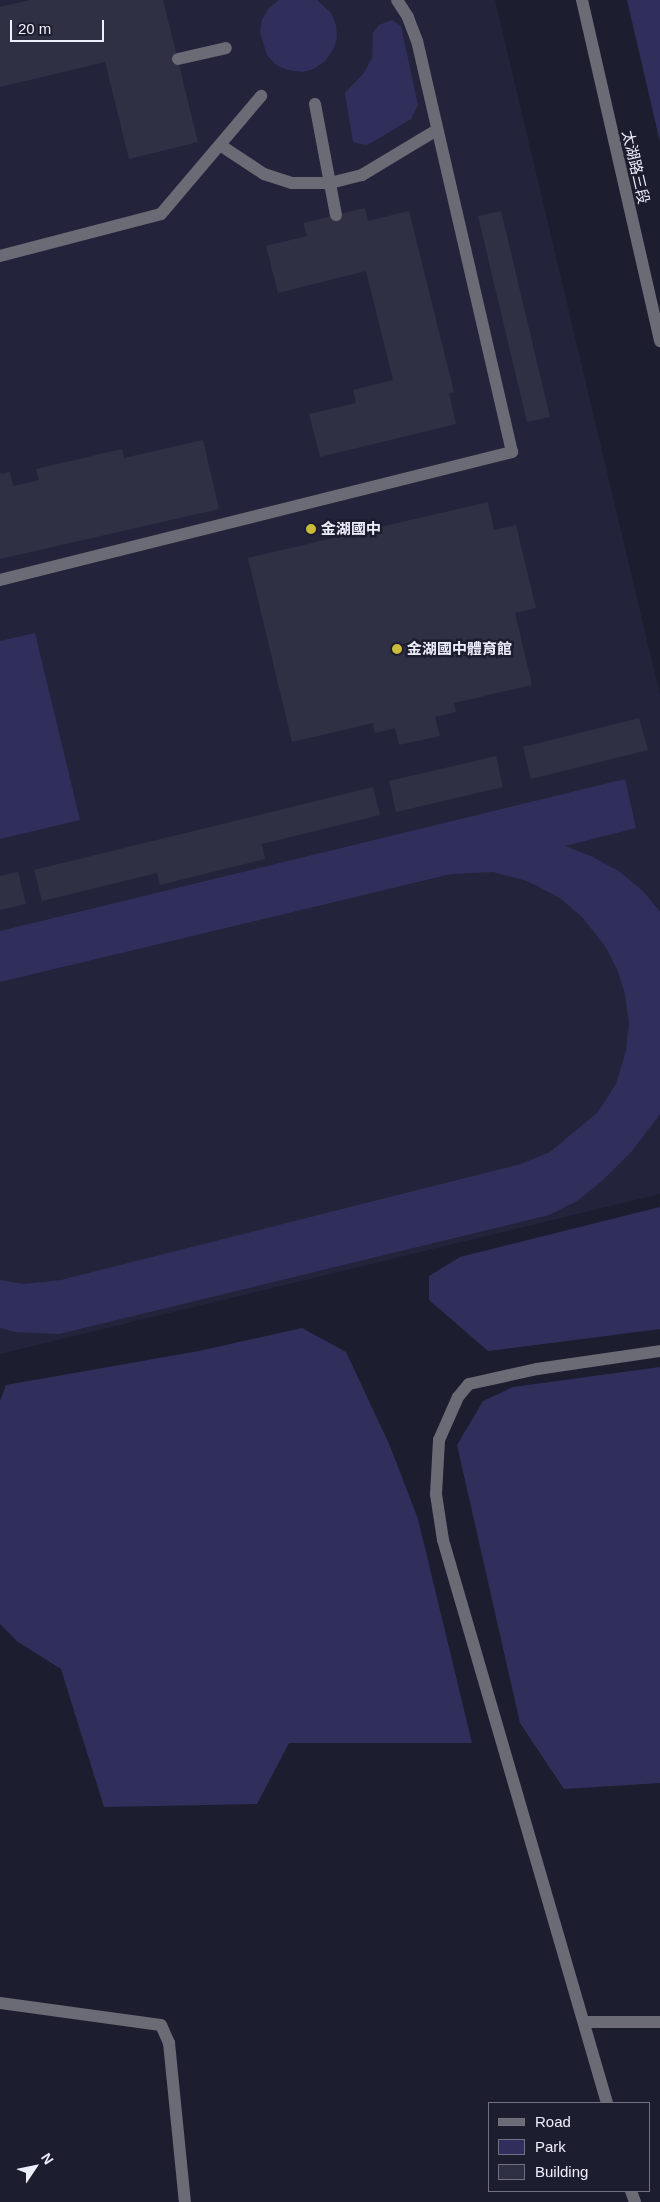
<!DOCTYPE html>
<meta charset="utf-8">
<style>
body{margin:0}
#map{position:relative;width:660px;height:2202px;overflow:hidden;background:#1d1d30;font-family:Arial,"Noto Sans TC",sans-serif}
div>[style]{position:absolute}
.built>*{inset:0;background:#23233c}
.green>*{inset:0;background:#302f5c}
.building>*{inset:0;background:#303044}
.service>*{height:12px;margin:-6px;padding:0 6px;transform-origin:6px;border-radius:6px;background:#6a6b75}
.pedestrian>*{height:12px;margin:-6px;padding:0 6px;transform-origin:6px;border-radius:6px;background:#6a6b75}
.minor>*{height:12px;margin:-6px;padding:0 6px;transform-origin:6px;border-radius:6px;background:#6a6b75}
.tertiary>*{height:12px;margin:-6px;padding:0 6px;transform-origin:6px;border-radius:6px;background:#6a6b75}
.dots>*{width:14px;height:14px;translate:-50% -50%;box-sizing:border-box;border:2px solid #1d1d30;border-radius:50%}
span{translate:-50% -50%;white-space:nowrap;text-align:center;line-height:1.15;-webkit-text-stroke:5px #1d1d30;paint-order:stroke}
.street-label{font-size:15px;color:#eeeffc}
.poi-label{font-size:15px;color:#eeeffc;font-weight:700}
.left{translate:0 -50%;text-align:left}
.legend{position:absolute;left:488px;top:2102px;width:162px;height:90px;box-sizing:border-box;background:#1d1d30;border:1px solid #717182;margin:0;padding:6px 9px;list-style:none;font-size:15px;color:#eeeffc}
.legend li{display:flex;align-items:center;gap:10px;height:25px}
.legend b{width:25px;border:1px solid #717182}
.north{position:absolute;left:10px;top:2142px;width:50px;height:50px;-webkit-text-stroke:4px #1d1d30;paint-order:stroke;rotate:56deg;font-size:14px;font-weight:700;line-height:20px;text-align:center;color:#eeeffc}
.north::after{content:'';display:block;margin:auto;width:18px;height:22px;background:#eeeffc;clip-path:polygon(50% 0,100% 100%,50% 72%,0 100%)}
.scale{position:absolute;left:10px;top:20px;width:94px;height:22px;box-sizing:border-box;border:2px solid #eeeffc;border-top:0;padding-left:6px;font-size:15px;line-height:18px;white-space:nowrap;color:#eeeffc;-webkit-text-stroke:4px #1d1d30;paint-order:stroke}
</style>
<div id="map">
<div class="built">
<div style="clip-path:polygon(0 0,495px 0,660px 695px,660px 1194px,0 1354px)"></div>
</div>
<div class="green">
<div style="clip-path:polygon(279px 0,317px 0,331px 13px,336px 25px,337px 38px,333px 50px,325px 61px,314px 69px,302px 72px,288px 70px,276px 65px,267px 55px,260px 32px,262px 20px,268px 9px)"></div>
<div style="clip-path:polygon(627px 0,660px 0,660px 142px)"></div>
<div style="clip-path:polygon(392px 20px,401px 26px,418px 105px,411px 119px,371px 143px,366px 145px,353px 142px,345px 93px,364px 73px,372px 58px,373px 33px,379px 25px)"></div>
<div style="clip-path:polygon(35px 633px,80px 820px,0 839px,0 641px)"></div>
<div style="clip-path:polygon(625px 779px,636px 828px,565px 846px,593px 857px,620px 872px,643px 891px,660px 912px,660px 1114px,632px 1151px,602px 1181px,577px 1201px,549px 1215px,59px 1334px,15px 1332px,0 1328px,0 1280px,24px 1284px,61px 1280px,521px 1164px,550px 1152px,598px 1112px,616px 1084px,626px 1051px,629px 1023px,625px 994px,617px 969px,605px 946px,582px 917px,560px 898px,527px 881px,493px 872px,451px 874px,0 982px,0 931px)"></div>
<div style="clip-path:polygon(660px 1207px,660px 1329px,488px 1351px,429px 1300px,429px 1276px,460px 1257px)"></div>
<div style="clip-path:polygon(302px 1328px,346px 1352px,390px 1446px,418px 1519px,472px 1743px,289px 1743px,257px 1804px,104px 1807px,61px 1669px,18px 1642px,0 1624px,0 1401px,6px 1385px,199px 1351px)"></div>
<div style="clip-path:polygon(660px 1367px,660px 1783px,564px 1789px,520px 1723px,457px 1445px,483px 1401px,513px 1387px)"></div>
</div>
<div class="building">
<div style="clip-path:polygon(30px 0,163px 0,198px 142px,129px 159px,105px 62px,0 87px,0 7px)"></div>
<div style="clip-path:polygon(365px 208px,368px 221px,409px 211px,454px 392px,449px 393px,456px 424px,320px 457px,309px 414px,356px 403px,353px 390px,393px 380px,366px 271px,278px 293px,266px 246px,307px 236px,303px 223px)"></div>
<div style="clip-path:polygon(501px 211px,550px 417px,527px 422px,478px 216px)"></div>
<div style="clip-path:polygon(203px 440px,219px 509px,0 559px,0 471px,1px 474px,10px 472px,13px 486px,39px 480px,36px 469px,122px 449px,124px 458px)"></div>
<div style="clip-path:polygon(488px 502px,494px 530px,516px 525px,536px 608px,515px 613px,532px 685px,454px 703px,456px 712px,435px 717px,440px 736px,399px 745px,395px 728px,375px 733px,373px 723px,292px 742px,248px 558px)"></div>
<div style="clip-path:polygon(639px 718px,648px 750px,531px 779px,523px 747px)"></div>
<div style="clip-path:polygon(496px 756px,503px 787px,396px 812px,389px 781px)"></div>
<div style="clip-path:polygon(373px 787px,380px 815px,262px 844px,265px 859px,160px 885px,157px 873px,42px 901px,34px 870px)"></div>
<div style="clip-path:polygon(18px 872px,26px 904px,0 910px,0 876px)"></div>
</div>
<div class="service">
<div style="left:584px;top:2022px;width:76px"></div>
<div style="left:607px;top:2103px;width:586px;rotate:-106.24deg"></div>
<div style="left:443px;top:1540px;width:47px;rotate:-98.7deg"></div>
<div style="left:436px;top:1494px;width:54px;rotate:-86.8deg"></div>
<div style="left:439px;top:1440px;width:47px;rotate:-66.2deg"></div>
<div style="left:458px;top:1397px;width:17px;rotate:-50deg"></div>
<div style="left:469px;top:1384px;width:70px;rotate:-12.4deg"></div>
<div style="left:537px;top:1369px;width:124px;rotate:-8.3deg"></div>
<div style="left:631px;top:2191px;width:12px;rotate:70deg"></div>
</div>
<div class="pedestrian">
<div style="left:178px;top:59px;width:49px;rotate:-12.9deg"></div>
<div style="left:315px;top:104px;width:113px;rotate:79.3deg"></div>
<div style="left:220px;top:145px;width:53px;rotate:33.4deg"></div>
<div style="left:264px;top:174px;width:29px;rotate:18deg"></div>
<div style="left:292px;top:183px;width:38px"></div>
<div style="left:330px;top:183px;width:33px;rotate:-14deg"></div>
<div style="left:362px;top:175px;width:87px;rotate:-31deg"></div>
<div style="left:0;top:256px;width:166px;rotate:-14.6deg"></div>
<div style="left:161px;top:214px;width:155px;rotate:-49.7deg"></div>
<div style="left:0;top:580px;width:528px;rotate:-14.04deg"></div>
<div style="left:512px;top:452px;width:422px;rotate:-103deg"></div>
<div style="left:417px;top:41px;width:26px;rotate:-111deg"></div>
<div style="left:408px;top:17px;width:20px;rotate:-123deg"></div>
</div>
<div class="minor">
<div style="left:0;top:2003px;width:162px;rotate:7.8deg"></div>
<div style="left:161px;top:2025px;width:20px;rotate:66deg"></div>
<div style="left:169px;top:2043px;width:160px;rotate:84.3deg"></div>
</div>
<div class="tertiary">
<div style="left:582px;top:0;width:350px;rotate:77.1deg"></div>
</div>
<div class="dots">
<div style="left:311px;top:529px;background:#c9bb3a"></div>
<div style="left:397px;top:649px;background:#c9bb3a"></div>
</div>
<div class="street-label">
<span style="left:636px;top:167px;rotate:77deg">太湖路三段</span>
</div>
<div class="poi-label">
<span class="left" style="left:321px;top:529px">金湖國中</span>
<span class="left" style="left:407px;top:649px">金湖國中體育館</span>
</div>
<ul class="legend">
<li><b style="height:6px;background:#6a6b75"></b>Road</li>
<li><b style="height:14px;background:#302f5c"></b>Park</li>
<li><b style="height:14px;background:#303044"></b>Building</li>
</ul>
<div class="north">N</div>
<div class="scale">20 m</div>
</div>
